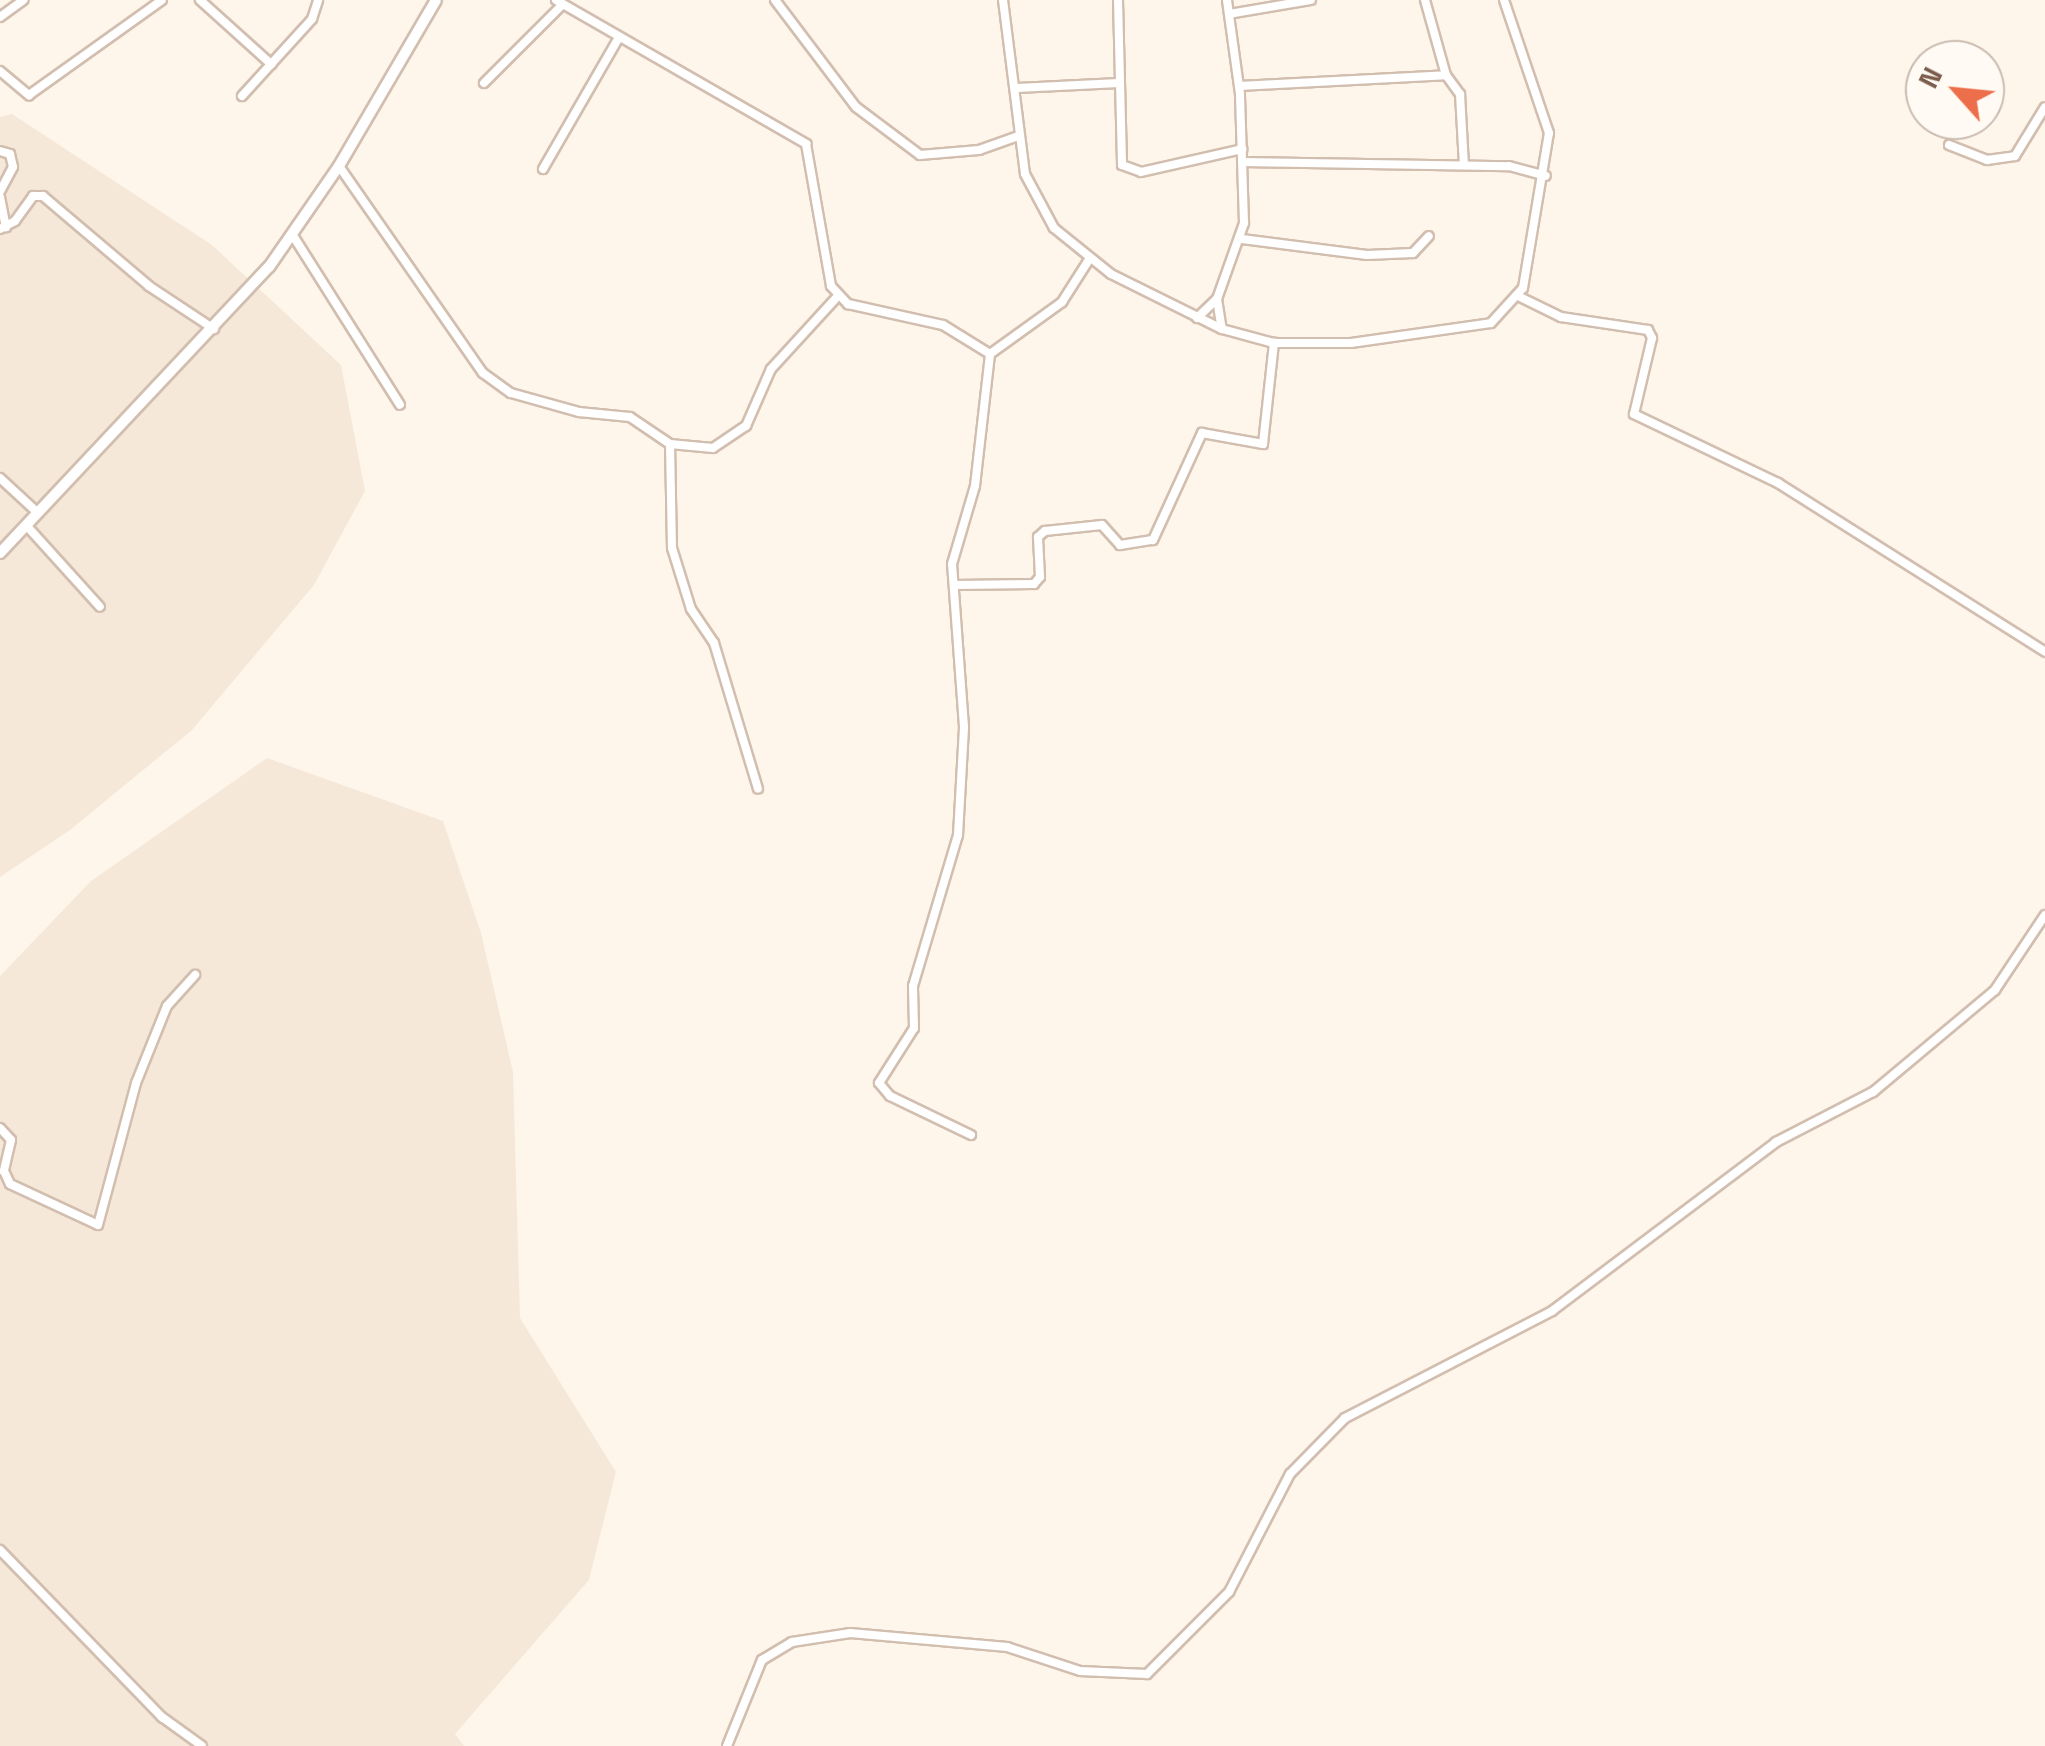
<!DOCTYPE html>
<style>
body{margin:0}
#map{position:relative;width:2045px;height:1746px;overflow:hidden;background:#fef6eb;font-family:"Space Grotesk",sans-serif}
div>[style]{position:absolute}
.residential>*{inset:0;background:#f6e8d9}
.roads{filter:drop-shadow(2px 0 #d2beaf) drop-shadow(-2px 0 #d2beaf) drop-shadow(0 2px #d2beaf) drop-shadow(0 -2px #d2beaf)}
.minor>*{height:8px;margin:-4px;padding:0 4px;transform-origin:4px;border-radius:4px;background:#fff}
.secondary>*{height:10px;margin:-5px;padding:0 5px;transform-origin:5px;border-radius:5px;background:#fff}
span{translate:-50% -50%;white-space:nowrap;text-align:center;line-height:1.15;-webkit-text-stroke:10px #fffaf3;paint-order:stroke}
.north{position:absolute;left:1905px;top:40px;width:100px;height:100px;box-sizing:border-box;background:#fffaf3;border:2px solid #cabbb0;border-radius:50%;rotate:297deg;font-size:28px;font-weight:700;line-height:40px;text-align:center;color:#7b5c4b}
.north::after{content:'';display:block;margin:auto;width:35px;height:45px;background:#ed6e4b;clip-path:polygon(50% 0,100% 100%,50% 72%,0 100%)}
</style>
<div id="map">
<div class="residential">
<div style="clip-path:polygon(12px 114px,212px 245px,341px 365px,365px 491px,314px 585px,192px 730px,70px 830px,0 877px,0 117px)"></div>
<div style="clip-path:polygon(267px 758px,443px 821px,481px 933px,513px 1072px,520px 1318px,616px 1472px,589px 1580px,455px 1734px,464px 1746px,0 1746px,0 976px,91px 881px)"></div>
</div>
<div class="roads">
<div class="minor">
<div style="left:200px;top:0;width:96px;rotate:42deg"></div>
<div style="left:556px;top:0;width:289px;rotate:29.9deg"></div>
<div style="left:806px;top:144px;width:144px;rotate:80deg"></div>
<div style="left:831px;top:286px;width:25px;rotate:47deg"></div>
<div style="left:848px;top:304px;width:97px;rotate:12.5deg"></div>
<div style="left:943px;top:325px;width:55px;rotate:31.7deg"></div>
<div style="left:990px;top:354px;width:89px;rotate:-35.8deg"></div>
<div style="left:1062px;top:302px;width:52px;rotate:-57.5deg"></div>
<div style="left:775px;top:0;width:134px;rotate:52.9deg"></div>
<div style="left:856px;top:107px;width:80px;rotate:36.9deg"></div>
<div style="left:920px;top:155px;width:59px;rotate:-4.8deg"></div>
<div style="left:979px;top:150px;width:41px;rotate:-19.7deg"></div>
<div style="left:1003px;top:0;width:175px;rotate:82.8deg"></div>
<div style="left:1025px;top:174px;width:61px;rotate:61.8deg"></div>
<div style="left:1054px;top:228px;width:73px;rotate:38.9deg"></div>
<div style="left:1111px;top:274px;width:124px;rotate:26.4deg"></div>
<div style="left:1222px;top:329px;width:54px;rotate:15.1deg"></div>
<div style="left:1274px;top:343px;width:77px"></div>
<div style="left:1351px;top:343px;width:141px;rotate:-8.1deg"></div>
<div style="left:1491px;top:323px;width:47px;rotate:-47.6deg"></div>
<div style="left:1523px;top:288px;width:157px;rotate:-80.5deg"></div>
<div style="left:1549px;top:133px;width:140px;rotate:-108.7deg"></div>
<div style="left:1118px;top:0;width:165px;rotate:88.6deg"></div>
<div style="left:1122px;top:165px;width:20px;rotate:20deg"></div>
<div style="left:1141px;top:172px;width:104px;rotate:-12.8deg"></div>
<div style="left:1425px;top:0;width:78px;rotate:74.4deg"></div>
<div style="left:1229px;top:14px;width:83px;rotate:-9.7deg"></div>
<div style="left:0;top:17px;width:29px;rotate:-36deg"></div>
<div style="left:0;top:71px;width:38px;rotate:40deg"></div>
<div style="left:29px;top:95px;width:163px;rotate:-35.5deg"></div>
<div style="left:484px;top:83px;width:110px;rotate:-45deg"></div>
<div style="left:1239px;top:86px;width:207px;rotate:-3deg"></div>
<div style="left:1446px;top:75px;width:24px;rotate:54deg"></div>
<div style="left:1460px;top:94px;width:71px;rotate:86.8deg"></div>
<div style="left:1017px;top:88px;width:102px;rotate:-2.8deg"></div>
<div style="left:242px;top:96px;width:104px;rotate:-47.7deg"></div>
<div style="left:312px;top:19px;width:20px;rotate:-72deg"></div>
<div style="left:1949px;top:145px;width:41px;rotate:21.5deg"></div>
<div style="left:1987px;top:160px;width:28px;rotate:-8deg"></div>
<div style="left:2015px;top:156px;width:57px;rotate:-58.5deg"></div>
<div style="left:0;top:151px;width:10px;rotate:17deg"></div>
<div style="left:10px;top:154px;width:13px;rotate:77deg"></div>
<div style="left:13px;top:167px;width:27px;rotate:118deg"></div>
<div style="left:1242px;top:162px;width:267px;rotate:0.9deg"></div>
<div style="left:1509px;top:166px;width:38px;rotate:15deg"></div>
<div style="left:339px;top:166px;width:252px;rotate:55.2deg"></div>
<div style="left:483px;top:373px;width:34px;rotate:36deg"></div>
<div style="left:511px;top:393px;width:71px;rotate:15.6deg"></div>
<div style="left:579px;top:412px;width:51px;rotate:5.6deg"></div>
<div style="left:630px;top:417px;width:48px;rotate:34deg"></div>
<div style="left:670px;top:444px;width:104px;rotate:88.9deg"></div>
<div style="left:672px;top:548px;width:64px;rotate:72.7deg"></div>
<div style="left:691px;top:609px;width:41px;rotate:55.9deg"></div>
<div style="left:714px;top:643px;width:152px;rotate:73.2deg"></div>
<div style="left:543px;top:169px;width:148px;rotate:-60deg"></div>
<div style="left:0;top:197px;width:31px;rotate:79deg"></div>
<div style="left:0;top:229px;width:17px;rotate:-28deg"></div>
<div style="left:15px;top:221px;width:31px;rotate:-54deg"></div>
<div style="left:33px;top:196px;width:10px"></div>
<div style="left:43px;top:196px;width:139px;rotate:40.3deg"></div>
<div style="left:149px;top:286px;width:78px;rotate:33.5deg"></div>
<div style="left:292px;top:234px;width:202px;rotate:57.7deg"></div>
<div style="left:1242px;top:239px;width:126px;rotate:7.3deg"></div>
<div style="left:1367px;top:255px;width:46px;rotate:-2.5deg"></div>
<div style="left:1413px;top:253px;width:23px;rotate:-47deg"></div>
<div style="left:1518px;top:296px;width:48px;rotate:26deg"></div>
<div style="left:1561px;top:317px;width:88px;rotate:8.5deg"></div>
<div style="left:1648px;top:330px;width:9px;rotate:63deg"></div>
<div style="left:1652px;top:338px;width:78px;rotate:103.3deg"></div>
<div style="left:1634px;top:414px;width:160px;rotate:25.6deg"></div>
<div style="left:1778px;top:483px;width:316px;rotate:32.3deg"></div>
<div style="left:1217px;top:299px;width:30px;rotate:81deg"></div>
<div style="left:1197px;top:318px;width:28px;rotate:-44deg"></div>
<div style="left:1217px;top:299px;width:81px;rotate:-70.4deg"></div>
<div style="left:1244px;top:223px;width:129px;rotate:-91.8deg"></div>
<div style="left:1240px;top:94px;width:95px;rotate:-97.9deg"></div>
<div style="left:670px;top:444px;width:43px;rotate:5.3deg"></div>
<div style="left:713px;top:448px;width:40px;rotate:-34deg"></div>
<div style="left:746px;top:426px;width:62px;rotate:-66.3deg"></div>
<div style="left:771px;top:369px;width:98px;rotate:-47.5deg"></div>
<div style="left:0;top:478px;width:52px;rotate:42.6deg"></div>
<div style="left:26px;top:525px;width:110px;rotate:47.9deg"></div>
<div style="left:954px;top:585px;width:80px;rotate:-0.7deg"></div>
<div style="left:1034px;top:584px;width:9px;rotate:-49deg"></div>
<div style="left:1040px;top:577px;width:40px;rotate:-92.9deg"></div>
<div style="left:1038px;top:537px;width:9px;rotate:-41deg"></div>
<div style="left:1045px;top:531px;width:57px;rotate:-6deg"></div>
<div style="left:1102px;top:525px;width:27px;rotate:48deg"></div>
<div style="left:1120px;top:545px;width:33px;rotate:-9deg"></div>
<div style="left:1153px;top:540px;width:118px;rotate:-65.4deg"></div>
<div style="left:1202px;top:433px;width:62px;rotate:10.2deg"></div>
<div style="left:1263px;top:444px;width:102px;rotate:-83.8deg"></div>
<div style="left:0;top:1128px;width:16px;rotate:47deg"></div>
<div style="left:11px;top:1140px;width:32px;rotate:103deg"></div>
<div style="left:4px;top:1171px;width:14px;rotate:65deg"></div>
<div style="left:10px;top:1184px;width:97px;rotate:25deg"></div>
<div style="left:98px;top:1225px;width:147px;rotate:-75deg"></div>
<div style="left:136px;top:1083px;width:83px;rotate:-68.1deg"></div>
<div style="left:167px;top:1006px;width:42px;rotate:-47.9deg"></div>
<div style="left:971px;top:1135px;width:90px;rotate:-154.3deg"></div>
<div style="left:890px;top:1096px;width:17px;rotate:-130deg"></div>
<div style="left:879px;top:1083px;width:65px;rotate:-57.5deg"></div>
<div style="left:914px;top:1028px;width:42px;rotate:-91.4deg"></div>
<div style="left:913px;top:986px;width:158px;rotate:-73.4deg"></div>
<div style="left:958px;top:835px;width:108px;rotate:-86.8deg"></div>
<div style="left:964px;top:727px;width:163px;rotate:-94.2deg"></div>
<div style="left:952px;top:564px;width:81px;rotate:-73.6deg"></div>
<div style="left:975px;top:486px;width:133px;rotate:-83.5deg"></div>
<div style="left:0;top:1550px;width:233px;rotate:45.9deg"></div>
<div style="left:162px;top:1717px;width:49px;rotate:35.9deg"></div>
<div style="left:727px;top:1746px;width:93px;rotate:-67.9deg"></div>
<div style="left:762px;top:1660px;width:35px;rotate:-31deg"></div>
<div style="left:792px;top:1642px;width:59px;rotate:-8.8deg"></div>
<div style="left:850px;top:1633px;width:158px;rotate:5.1deg"></div>
<div style="left:1007px;top:1647px;width:77px;rotate:18.2deg"></div>
<div style="left:1080px;top:1671px;width:67px;rotate:2.6deg"></div>
<div style="left:1147px;top:1674px;width:116px;rotate:-45deg"></div>
<div style="left:1229px;top:1592px;width:133px;rotate:-62.7deg"></div>
<div style="left:1290px;top:1474px;width:78px;rotate:-45.5deg"></div>
<div style="left:1345px;top:1418px;width:233px;rotate:-27.3deg"></div>
<div style="left:1552px;top:1311px;width:281px;rotate:-37deg"></div>
<div style="left:1776px;top:1142px;width:109px;rotate:-27.3deg"></div>
<div style="left:1873px;top:1092px;width:159px;rotate:-39.9deg"></div>
<div style="left:1995px;top:990px;width:90px;rotate:-56.3deg"></div>
</div>
<div class="secondary">
<div style="left:0;top:553px;width:393px;rotate:-46.8deg"></div>
<div style="left:269px;top:267px;width:123px;rotate:-55.3deg"></div>
<div style="left:339px;top:166px;width:192px;rotate:-59.7deg"></div>
</div>
</div>
<div class="north">N</div>
</div>
